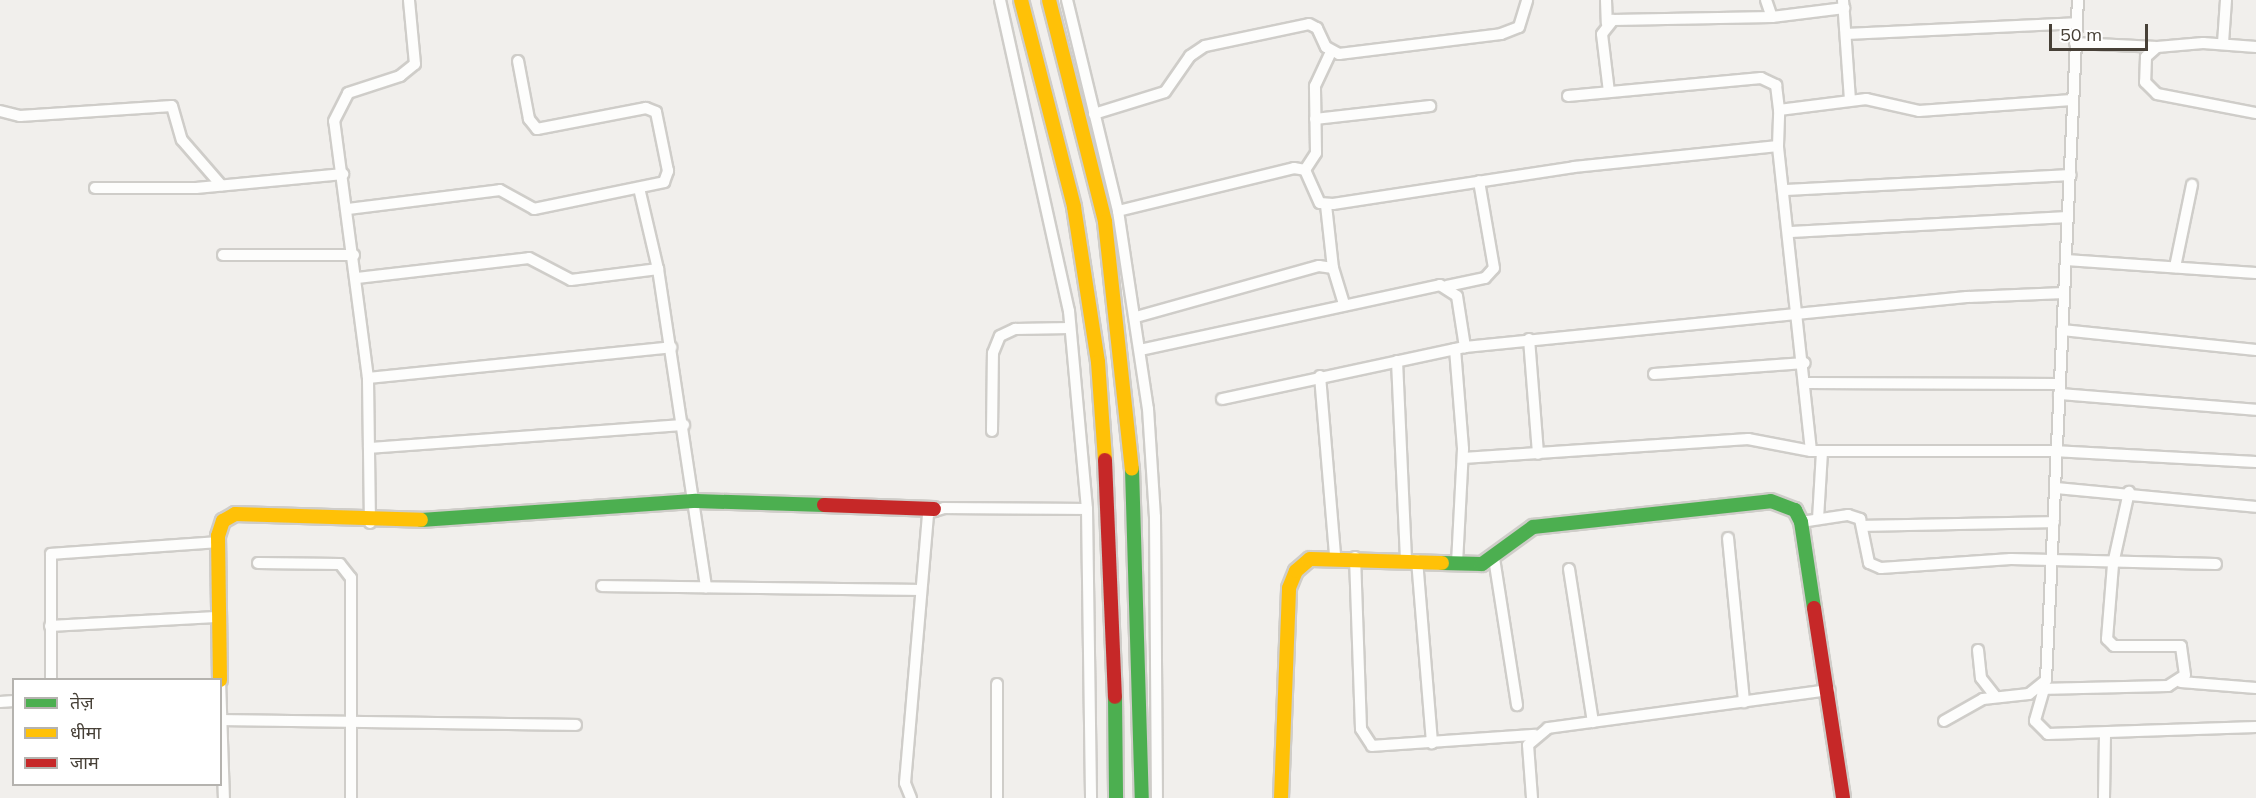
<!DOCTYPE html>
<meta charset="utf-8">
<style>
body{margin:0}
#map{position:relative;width:2256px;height:798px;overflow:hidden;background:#f1efec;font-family:Mulish,"Noto Sans Devanagari",sans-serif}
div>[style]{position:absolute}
.roads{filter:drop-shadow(2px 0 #cfcdc9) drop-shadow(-2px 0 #cfcdc9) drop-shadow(0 2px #cfcdc9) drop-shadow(0 -2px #cfcdc9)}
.street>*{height:10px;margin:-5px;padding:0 5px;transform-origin:5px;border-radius:5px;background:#fdfdfc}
.fast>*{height:14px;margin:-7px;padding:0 7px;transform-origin:7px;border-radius:7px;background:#4caf50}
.slow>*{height:14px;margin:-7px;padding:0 7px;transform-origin:7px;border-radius:7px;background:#ffc107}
.jam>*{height:14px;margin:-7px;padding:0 7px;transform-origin:7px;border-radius:7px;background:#c62828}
span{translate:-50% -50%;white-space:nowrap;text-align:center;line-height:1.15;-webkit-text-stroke:4.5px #fff;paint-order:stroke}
.legend{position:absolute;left:12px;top:678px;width:210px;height:108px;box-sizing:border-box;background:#fff;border:2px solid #b5b3af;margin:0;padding:8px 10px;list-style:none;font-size:18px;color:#474037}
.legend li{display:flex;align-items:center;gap:12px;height:30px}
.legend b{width:30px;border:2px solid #b5b3af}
.scale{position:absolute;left:2049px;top:24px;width:99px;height:27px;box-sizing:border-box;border:3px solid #474037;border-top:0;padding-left:8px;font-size:18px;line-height:21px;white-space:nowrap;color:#474037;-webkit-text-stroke:4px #fff;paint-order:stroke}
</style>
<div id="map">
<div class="roads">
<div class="street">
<div style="left:1000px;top:0;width:319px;rotate:77.5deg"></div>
<div style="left:1069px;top:311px;width:199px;rotate:84.8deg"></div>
<div style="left:1087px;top:509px;width:289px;rotate:89.2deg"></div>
<div style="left:1067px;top:0;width:217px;rotate:76.4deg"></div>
<div style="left:1118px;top:211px;width:200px;rotate:81.4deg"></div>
<div style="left:1148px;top:409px;width:108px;rotate:86.3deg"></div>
<div style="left:1155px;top:517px;width:281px;rotate:89.6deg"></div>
<div style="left:1606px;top:0;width:23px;rotate:88deg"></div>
<div style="left:1766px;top:0;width:18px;rotate:71deg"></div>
<div style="left:1843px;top:0;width:100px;rotate:86deg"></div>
<div style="left:1846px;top:34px;width:230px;rotate:-2.7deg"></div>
<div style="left:2075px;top:43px;width:82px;rotate:2.8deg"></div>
<div style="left:2223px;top:43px;width:43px;rotate:-86deg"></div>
<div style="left:2256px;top:47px;width:53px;rotate:-175.7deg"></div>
<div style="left:2203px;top:43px;width:46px;rotate:175deg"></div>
<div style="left:2157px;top:47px;width:15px;rotate:138deg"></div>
<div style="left:2146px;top:57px;width:25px;rotate:92deg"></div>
<div style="left:2145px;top:82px;width:17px;rotate:45deg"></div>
<div style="left:2157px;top:94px;width:101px;rotate:10.9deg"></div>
<div style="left:1609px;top:92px;width:58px;rotate:-96.9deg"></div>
<div style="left:1602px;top:34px;width:18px;rotate:-52deg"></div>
<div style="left:1613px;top:20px;width:159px;rotate:-1.1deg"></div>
<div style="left:1772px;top:17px;width:73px;rotate:-7.1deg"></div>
<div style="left:1568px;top:96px;width:194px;rotate:-5.3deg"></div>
<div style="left:1761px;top:78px;width:17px;rotate:25deg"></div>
<div style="left:1776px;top:85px;width:25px;rotate:83deg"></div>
<div style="left:0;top:111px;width:21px;rotate:14deg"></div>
<div style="left:20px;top:116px;width:152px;rotate:-3.8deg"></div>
<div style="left:172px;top:106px;width:35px;rotate:74deg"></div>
<div style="left:182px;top:140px;width:60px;rotate:49.1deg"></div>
<div style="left:1094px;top:114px;width:74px;rotate:-17.2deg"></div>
<div style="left:1165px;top:92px;width:44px;rotate:-55.2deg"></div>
<div style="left:1190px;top:56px;width:18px;rotate:-34deg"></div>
<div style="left:1205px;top:46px;width:106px;rotate:-11.9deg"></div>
<div style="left:1309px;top:24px;width:9px;rotate:27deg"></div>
<div style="left:1317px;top:28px;width:21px;rotate:65deg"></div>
<div style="left:1326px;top:47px;width:15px;rotate:28deg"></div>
<div style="left:1339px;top:54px;width:163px;rotate:-7deg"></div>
<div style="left:1501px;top:34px;width:19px;rotate:-21deg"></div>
<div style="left:1519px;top:27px;width:28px;rotate:-73deg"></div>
<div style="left:1315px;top:119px;width:116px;rotate:-6.4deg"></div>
<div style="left:1305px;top:170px;width:20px;rotate:-57deg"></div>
<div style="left:1316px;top:153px;width:67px;rotate:-90.9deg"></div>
<div style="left:1315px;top:86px;width:38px;rotate:-65deg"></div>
<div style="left:95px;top:188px;width:101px"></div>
<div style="left:196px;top:188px;width:148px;rotate:-5.4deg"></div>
<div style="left:639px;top:188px;width:83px;rotate:76.8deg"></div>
<div style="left:658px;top:269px;width:322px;rotate:81.4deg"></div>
<div style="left:1786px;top:190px;width:285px;rotate:-3deg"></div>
<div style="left:1326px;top:205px;width:63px;rotate:83.7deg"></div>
<div style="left:348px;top:209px;width:153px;rotate:-7.1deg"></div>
<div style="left:500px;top:190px;width:39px;rotate:29deg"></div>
<div style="left:534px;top:209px;width:133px;rotate:-11.7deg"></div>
<div style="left:664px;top:182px;width:12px;rotate:-70deg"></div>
<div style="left:668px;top:171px;width:60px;rotate:-101.5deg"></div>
<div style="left:656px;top:112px;width:11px;rotate:-158deg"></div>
<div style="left:646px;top:108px;width:111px;rotate:169.1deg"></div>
<div style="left:537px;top:129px;width:13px;rotate:-129deg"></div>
<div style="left:529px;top:119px;width:59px;rotate:-100.7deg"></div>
<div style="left:1118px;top:211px;width:181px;rotate:-13.7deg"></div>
<div style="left:1294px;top:168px;width:11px;rotate:10deg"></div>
<div style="left:1305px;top:170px;width:36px;rotate:66deg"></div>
<div style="left:1320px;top:203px;width:13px;rotate:4deg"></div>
<div style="left:1333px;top:204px;width:244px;rotate:-8.7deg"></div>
<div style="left:1574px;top:167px;width:205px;rotate:-5.9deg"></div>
<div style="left:1791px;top:232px;width:277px;rotate:-3.1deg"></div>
<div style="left:223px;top:255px;width:131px"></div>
<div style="left:2066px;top:260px;width:190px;rotate:3.9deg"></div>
<div style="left:2175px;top:267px;width:84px;rotate:-78.3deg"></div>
<div style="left:357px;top:278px;width:173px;rotate:-6.6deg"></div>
<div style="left:529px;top:258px;width:47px;rotate:27.6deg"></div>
<div style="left:571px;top:280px;width:88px;rotate:-7.2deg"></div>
<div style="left:1447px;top:286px;width:39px;rotate:-12deg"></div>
<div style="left:1485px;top:278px;width:13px;rotate:-48deg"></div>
<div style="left:1494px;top:268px;width:88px;rotate:-99.8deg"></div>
<div style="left:1136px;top:317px;width:190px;rotate:-15.6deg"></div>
<div style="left:1319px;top:266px;width:14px;rotate:8deg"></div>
<div style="left:1333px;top:268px;width:39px;rotate:73deg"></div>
<div style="left:2062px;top:330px;width:195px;rotate:5.9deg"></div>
<div style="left:1529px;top:339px;width:115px;rotate:85.5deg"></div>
<div style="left:1455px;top:349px;width:100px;rotate:85.4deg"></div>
<div style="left:1463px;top:449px;width:114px;rotate:93deg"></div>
<div style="left:1140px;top:350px;width:307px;rotate:-12.2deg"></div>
<div style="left:1440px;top:285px;width:20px;rotate:33deg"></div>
<div style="left:1457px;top:296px;width:52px;rotate:81.1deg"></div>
<div style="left:1397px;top:361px;width:199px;rotate:87.4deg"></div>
<div style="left:1654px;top:374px;width:151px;rotate:-4.2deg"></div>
<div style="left:1320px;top:376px;width:181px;rotate:85.2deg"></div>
<div style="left:368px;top:378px;width:305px;rotate:-5.8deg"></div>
<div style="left:1807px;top:383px;width:253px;rotate:0.2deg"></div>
<div style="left:2059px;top:394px;width:198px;rotate:4.6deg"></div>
<div style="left:1222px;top:399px;width:249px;rotate:-12.1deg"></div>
<div style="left:1465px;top:347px;width:504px;rotate:-5.69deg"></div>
<div style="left:1967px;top:297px;width:97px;rotate:-2.4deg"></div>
<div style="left:992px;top:431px;width:78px;rotate:-89.3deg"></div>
<div style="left:993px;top:353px;width:18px;rotate:-68deg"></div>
<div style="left:1000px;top:336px;width:17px;rotate:-25deg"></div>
<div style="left:1015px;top:329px;width:55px;rotate:-1deg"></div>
<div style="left:369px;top:448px;width:316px;rotate:-4.2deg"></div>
<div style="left:1811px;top:451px;width:307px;rotate:-96.2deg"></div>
<div style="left:1778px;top:146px;width:36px;rotate:-88deg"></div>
<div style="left:1779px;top:110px;width:88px;rotate:-7.2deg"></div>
<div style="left:1866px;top:99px;width:54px;rotate:12.8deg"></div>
<div style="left:1919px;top:111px;width:153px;rotate:-4.1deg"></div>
<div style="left:1463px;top:458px;width:286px;rotate:-3.8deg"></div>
<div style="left:1748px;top:439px;width:64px;rotate:10.8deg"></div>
<div style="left:1811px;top:451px;width:242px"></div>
<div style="left:2053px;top:451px;width:203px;rotate:3.1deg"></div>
<div style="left:2056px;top:488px;width:201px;rotate:5.4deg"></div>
<div style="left:1818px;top:519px;width:68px;rotate:-86.6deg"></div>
<div style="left:1801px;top:522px;width:48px;rotate:-8.5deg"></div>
<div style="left:1848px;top:515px;width:13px;rotate:18deg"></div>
<div style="left:1860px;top:519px;width:45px;rotate:78.4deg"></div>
<div style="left:1869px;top:563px;width:13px;rotate:23deg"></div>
<div style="left:1881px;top:568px;width:130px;rotate:-4deg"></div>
<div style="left:2011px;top:559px;width:205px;rotate:1.4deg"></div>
<div style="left:370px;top:523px;width:145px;rotate:-90.8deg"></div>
<div style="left:368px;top:378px;width:259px;rotate:-97.5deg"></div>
<div style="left:334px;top:121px;width:31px;rotate:-63deg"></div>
<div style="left:348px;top:93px;width:55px;rotate:-18.1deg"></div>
<div style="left:400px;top:76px;width:19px;rotate:-39deg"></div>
<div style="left:415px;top:64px;width:64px;rotate:-95.4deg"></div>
<div style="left:1863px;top:526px;width:191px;rotate:-1.2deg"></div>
<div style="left:1728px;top:538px;width:165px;rotate:84.4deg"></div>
<div style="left:1355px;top:557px;width:172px;rotate:88deg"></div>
<div style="left:1361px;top:729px;width:20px;rotate:57deg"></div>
<div style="left:1372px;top:746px;width:163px;rotate:-3.9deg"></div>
<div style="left:1494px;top:558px;width:149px;rotate:81.1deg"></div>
<div style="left:1417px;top:560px;width:184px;rotate:85.3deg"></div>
<div style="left:258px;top:563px;width:82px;rotate:0.7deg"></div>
<div style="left:340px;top:564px;width:18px;rotate:52deg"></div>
<div style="left:351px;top:578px;width:220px;rotate:90deg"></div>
<div style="left:1569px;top:569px;width:155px;rotate:81.1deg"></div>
<div style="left:602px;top:586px;width:317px;rotate:0.7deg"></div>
<div style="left:50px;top:626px;width:166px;rotate:-3.1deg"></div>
<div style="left:1978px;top:650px;width:28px;rotate:84deg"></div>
<div style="left:1981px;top:678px;width:24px;rotate:52deg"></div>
<div style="left:51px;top:680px;width:126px;rotate:-90deg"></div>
<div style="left:51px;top:554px;width:167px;rotate:-4.1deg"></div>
<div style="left:220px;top:680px;width:118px;rotate:88.1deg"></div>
<div style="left:2181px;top:682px;width:75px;rotate:4.6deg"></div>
<div style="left:997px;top:684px;width:114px;rotate:90deg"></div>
<div style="left:2039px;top:689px;width:129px;rotate:-1.3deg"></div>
<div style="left:2168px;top:686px;width:20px;rotate:-33deg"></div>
<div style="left:2185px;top:675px;width:29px;rotate:-98deg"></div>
<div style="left:2181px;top:646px;width:67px;rotate:180deg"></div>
<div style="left:2114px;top:646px;width:10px;rotate:-135deg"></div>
<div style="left:2107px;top:639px;width:75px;rotate:-85.4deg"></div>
<div style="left:2113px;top:564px;width:74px;rotate:-77.5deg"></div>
<div style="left:2044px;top:689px;width:33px;rotate:106deg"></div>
<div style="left:2035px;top:721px;width:18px;rotate:45deg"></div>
<div style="left:2048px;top:734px;width:208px;rotate:-1.9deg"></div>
<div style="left:0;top:702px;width:14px;rotate:-4deg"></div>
<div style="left:224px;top:720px;width:352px;rotate:0.8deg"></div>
<div style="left:1944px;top:721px;width:45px;rotate:-29.4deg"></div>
<div style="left:1983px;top:699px;width:46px;rotate:-6.2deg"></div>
<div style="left:2029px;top:694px;width:22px;rotate:-39deg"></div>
<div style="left:2046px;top:680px;width:681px;rotate:-87.31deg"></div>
<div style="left:911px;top:798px;width:16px;rotate:-112deg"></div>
<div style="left:905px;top:783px;width:271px;rotate:-85.1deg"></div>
<div style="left:928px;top:513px;width:17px;rotate:-17deg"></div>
<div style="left:944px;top:508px;width:143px;rotate:0.4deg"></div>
<div style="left:1532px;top:798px;width:53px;rotate:-94.3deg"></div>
<div style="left:1528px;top:745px;width:26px;rotate:-40deg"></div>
<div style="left:1548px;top:728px;width:284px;rotate:-7.7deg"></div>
<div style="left:2104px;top:798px;width:63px;rotate:-89.1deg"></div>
</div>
<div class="fast">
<div style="left:1132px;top:469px;width:329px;rotate:88.3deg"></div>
<div style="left:421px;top:520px;width:276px;rotate:-4deg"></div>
<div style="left:696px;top:501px;width:128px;rotate:1.8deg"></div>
<div style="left:1442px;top:563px;width:40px;rotate:1.4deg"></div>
<div style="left:1482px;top:564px;width:63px;rotate:-36deg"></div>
<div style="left:1533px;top:527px;width:239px;rotate:-6.2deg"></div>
<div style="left:1771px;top:501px;width:26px;rotate:21deg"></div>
<div style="left:1795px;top:510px;width:13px;rotate:63deg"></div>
<div style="left:1801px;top:522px;width:87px;rotate:81.4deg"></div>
<div style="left:1115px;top:697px;width:101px;rotate:89.4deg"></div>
</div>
<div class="slow">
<div style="left:1021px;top:0;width:214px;rotate:75.6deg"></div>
<div style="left:1074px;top:207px;width:157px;rotate:81.2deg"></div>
<div style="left:1098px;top:362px;width:98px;rotate:85.9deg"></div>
<div style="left:1049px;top:0;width:229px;rotate:75.8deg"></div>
<div style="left:1105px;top:222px;width:248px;rotate:83.8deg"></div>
<div style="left:220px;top:680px;width:144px;rotate:-90.8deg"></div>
<div style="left:218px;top:536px;width:16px;rotate:-72deg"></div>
<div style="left:223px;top:521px;width:14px;rotate:-30deg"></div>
<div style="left:235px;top:514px;width:186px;rotate:1.8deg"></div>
<div style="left:1281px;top:798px;width:210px;rotate:-87.8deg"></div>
<div style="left:1289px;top:588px;width:18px;rotate:-68deg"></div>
<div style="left:1296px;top:571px;width:18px;rotate:-41deg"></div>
<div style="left:1310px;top:559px;width:132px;rotate:1.7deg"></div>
</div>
<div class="jam">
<div style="left:1105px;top:460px;width:237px;rotate:87.6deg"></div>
<div style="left:824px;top:505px;width:110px;rotate:2.1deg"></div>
<div style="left:1814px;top:608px;width:192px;rotate:81.3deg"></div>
</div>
</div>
<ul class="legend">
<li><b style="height:8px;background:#4caf50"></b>तेज़</li>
<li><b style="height:8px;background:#ffc107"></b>धीमा</li>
<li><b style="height:8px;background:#c62828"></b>जाम</li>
</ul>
<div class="scale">50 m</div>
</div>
